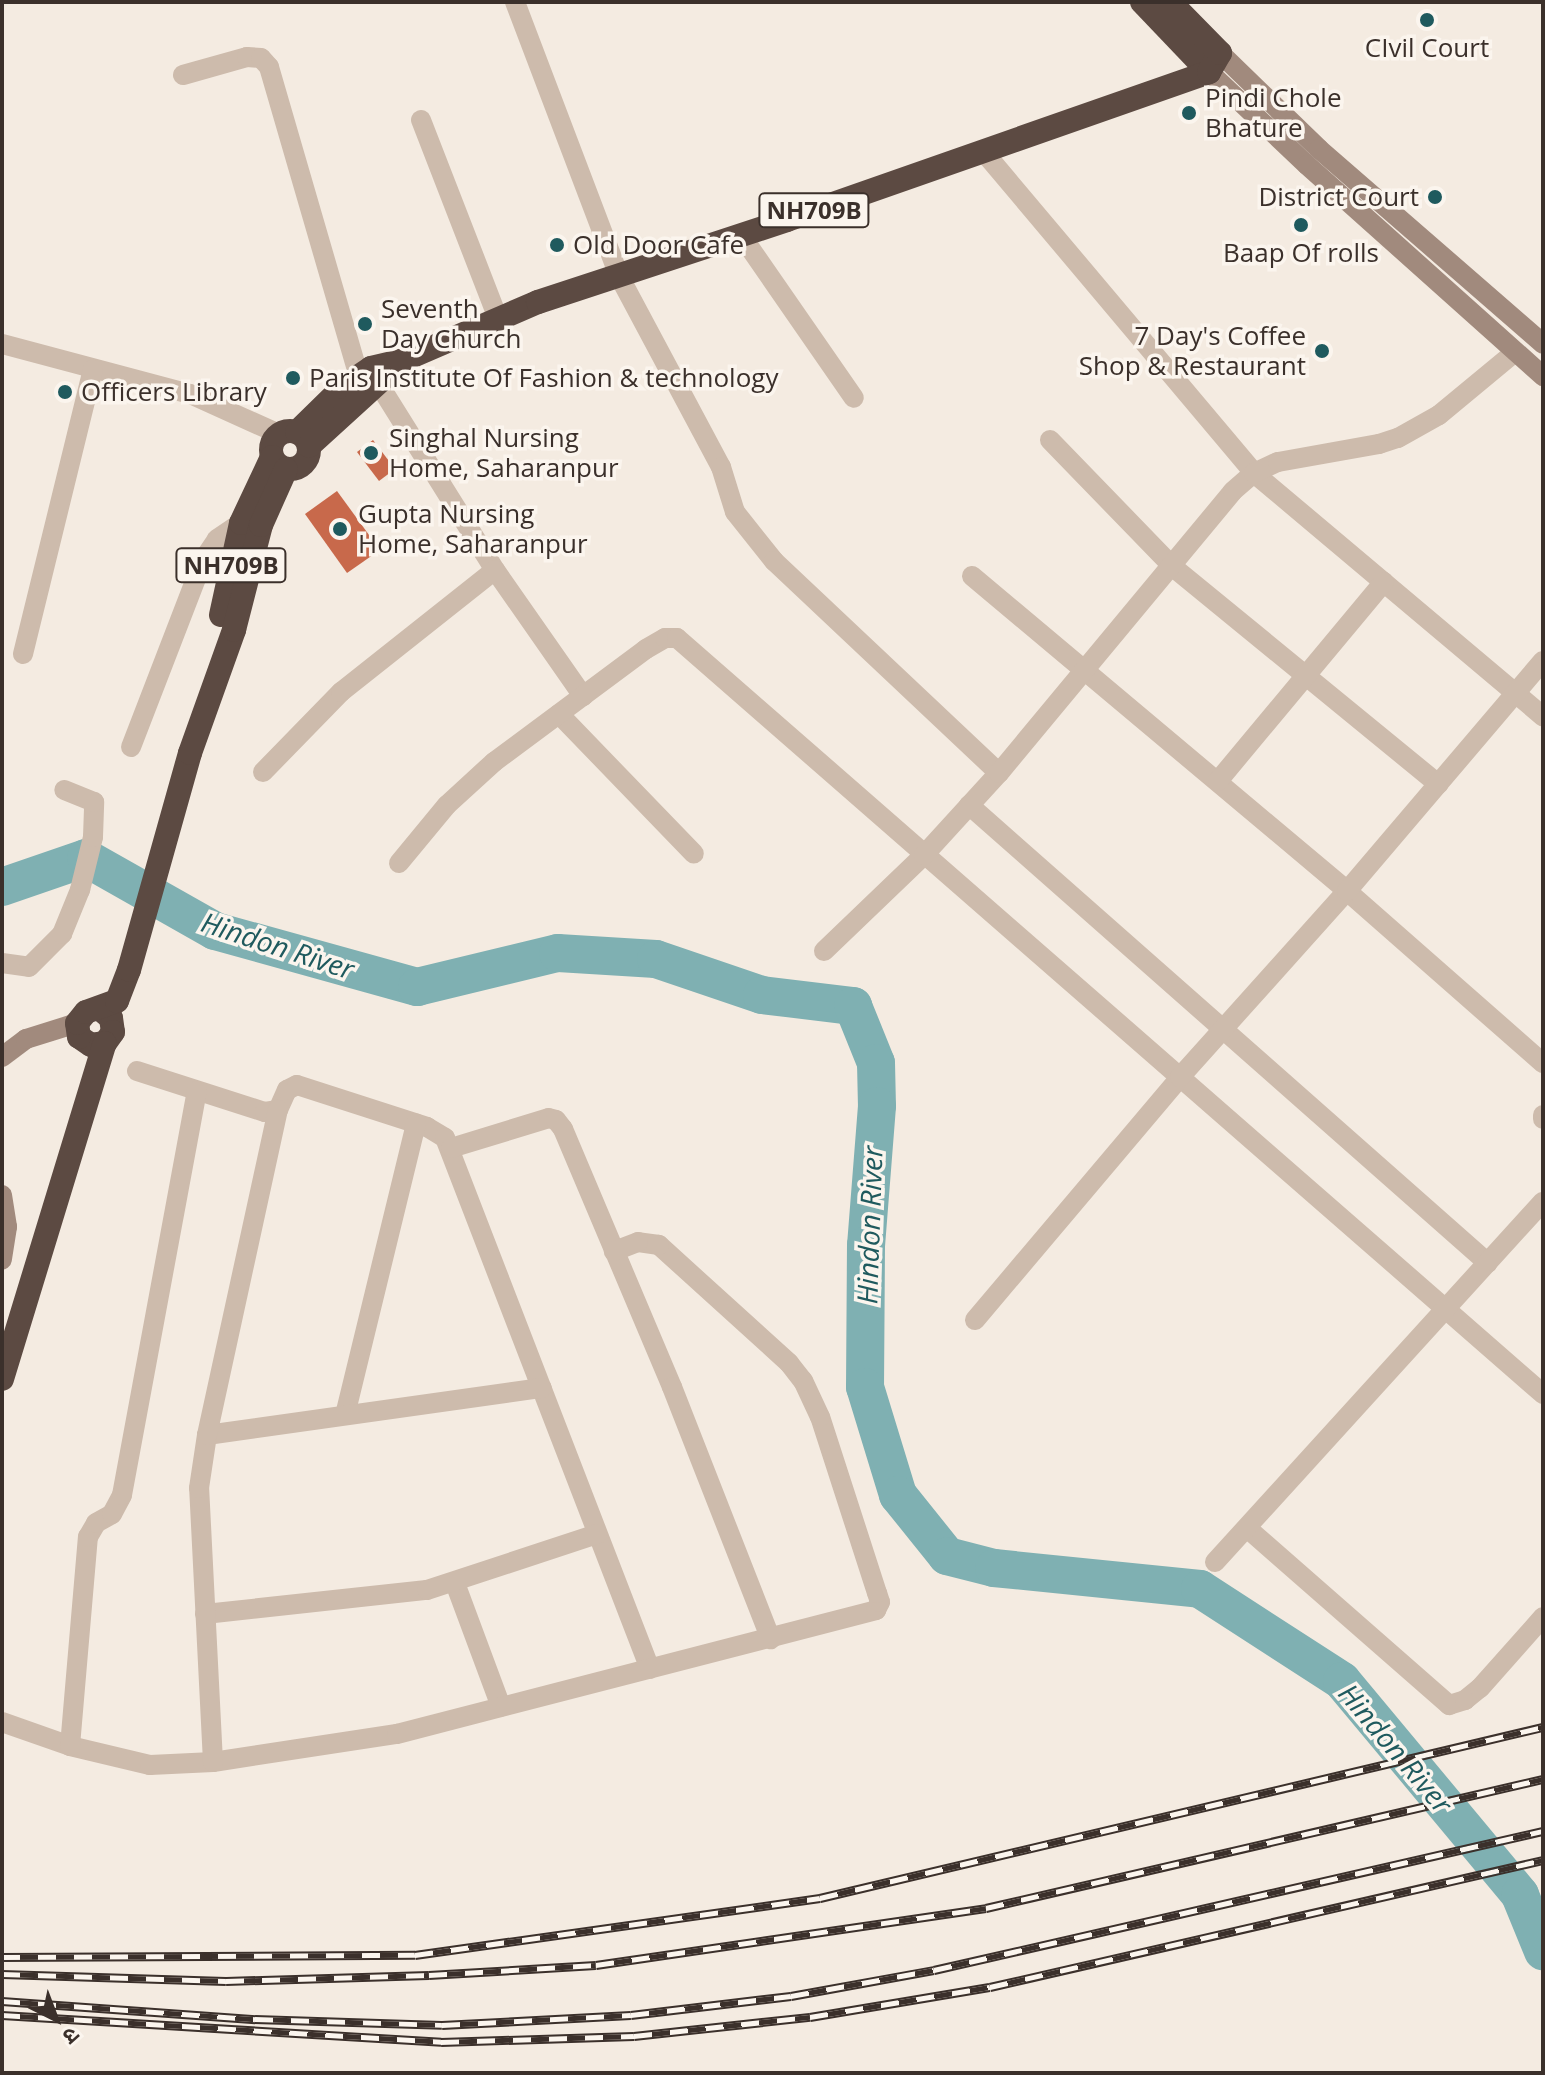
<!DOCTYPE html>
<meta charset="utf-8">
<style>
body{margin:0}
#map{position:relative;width:1545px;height:2075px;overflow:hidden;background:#f4ebe1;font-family:"Open Sans","Noto Sans Devanagari",sans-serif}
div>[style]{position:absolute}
.river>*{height:38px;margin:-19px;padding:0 19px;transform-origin:19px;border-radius:19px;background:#7fb0b2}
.building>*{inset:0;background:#c8694b}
.street>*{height:20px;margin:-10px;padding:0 10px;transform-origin:10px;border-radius:10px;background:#cdbbac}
.secondary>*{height:20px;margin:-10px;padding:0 10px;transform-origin:10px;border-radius:10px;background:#a18a7d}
.highway>*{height:24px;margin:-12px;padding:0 12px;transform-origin:12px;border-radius:12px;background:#5c4a42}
.highway>.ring{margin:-12px;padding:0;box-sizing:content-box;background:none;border:24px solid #5c4a42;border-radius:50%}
.rail>*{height:9px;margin-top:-4.5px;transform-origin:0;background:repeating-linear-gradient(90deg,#fbf5ee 0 18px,#3b302b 0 36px);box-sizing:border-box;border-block:2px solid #3b302b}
.dots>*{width:22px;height:22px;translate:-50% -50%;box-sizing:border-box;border:4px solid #fbf5ee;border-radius:50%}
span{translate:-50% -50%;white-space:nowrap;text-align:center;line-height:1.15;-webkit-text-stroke:7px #fbf5ee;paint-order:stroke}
.shield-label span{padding:2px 6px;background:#fbf5ee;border:2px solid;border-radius:6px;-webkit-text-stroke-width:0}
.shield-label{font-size:24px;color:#3b302b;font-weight:700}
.poi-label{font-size:26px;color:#3b302b}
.left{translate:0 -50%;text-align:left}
.right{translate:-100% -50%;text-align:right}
.water-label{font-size:28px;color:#1f5a5e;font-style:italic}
.frame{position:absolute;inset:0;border:4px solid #3b302b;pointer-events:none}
.north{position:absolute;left:16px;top:1979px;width:80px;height:80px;-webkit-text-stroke:6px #fbf5ee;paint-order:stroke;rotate:138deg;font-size:22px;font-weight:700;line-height:32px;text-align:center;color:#3b302b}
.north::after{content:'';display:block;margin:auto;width:28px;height:36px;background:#3b302b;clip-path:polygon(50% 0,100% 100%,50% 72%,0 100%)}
</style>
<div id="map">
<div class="river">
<div style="left:2px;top:887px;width:89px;rotate:-19deg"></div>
<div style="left:86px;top:858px;width:148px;rotate:29.5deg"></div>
<div style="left:215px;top:931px;width:210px;rotate:15.5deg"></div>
<div style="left:417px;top:987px;width:145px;rotate:-13.6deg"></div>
<div style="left:558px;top:953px;width:98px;rotate:3.5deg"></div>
<div style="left:656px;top:959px;width:112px;rotate:18.8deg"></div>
<div style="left:762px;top:995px;width:92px;rotate:6.9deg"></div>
<div style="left:853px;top:1006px;width:61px;rotate:68deg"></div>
<div style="left:876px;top:1063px;width:43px;rotate:88.7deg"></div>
<div style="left:877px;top:1106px;width:139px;rotate:94.5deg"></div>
<div style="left:866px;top:1245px;width:142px;rotate:90.4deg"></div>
<div style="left:865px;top:1387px;width:113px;rotate:73deg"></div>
<div style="left:898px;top:1495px;width:78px;rotate:51.2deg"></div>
<div style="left:947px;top:1556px;width:49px;rotate:14.3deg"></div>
<div style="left:994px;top:1568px;width:207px;rotate:5.8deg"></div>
<div style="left:1200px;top:1589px;width:169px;rotate:32.9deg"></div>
<div style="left:1342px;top:1681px;width:278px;rotate:50.2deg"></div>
<div style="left:1520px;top:1895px;width:61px;rotate:67.7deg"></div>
</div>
<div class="building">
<div style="clip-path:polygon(373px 440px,395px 469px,379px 481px,357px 452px)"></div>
<div style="clip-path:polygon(337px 491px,380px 550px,347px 573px,305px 514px)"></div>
</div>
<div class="street">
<div style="left:515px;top:2px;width:293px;rotate:69.2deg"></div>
<div style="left:619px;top:276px;width:217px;rotate:61.9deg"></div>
<div style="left:721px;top:467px;width:47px;rotate:72.7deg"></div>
<div style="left:735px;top:512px;width:63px;rotate:51.5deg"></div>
<div style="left:774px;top:561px;width:309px;rotate:43.3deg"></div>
<div style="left:183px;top:75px;width:66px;rotate:-15.7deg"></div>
<div style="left:247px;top:57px;width:14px;rotate:4deg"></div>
<div style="left:261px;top:58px;width:12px;rotate:48deg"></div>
<div style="left:269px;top:67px;width:322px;rotate:73.8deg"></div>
<div style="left:421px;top:120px;width:213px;rotate:68.8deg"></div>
<div style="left:983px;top:151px;width:421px;rotate:49.9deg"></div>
<div style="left:1254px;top:473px;width:378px;rotate:40.1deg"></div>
<div style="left:741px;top:235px;width:198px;rotate:55.3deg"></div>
<div style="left:2px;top:344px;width:195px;rotate:14.9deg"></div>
<div style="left:190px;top:394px;width:98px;rotate:24.2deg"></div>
<div style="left:378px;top:383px;width:221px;rotate:58deg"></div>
<div style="left:495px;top:570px;width:154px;rotate:55.1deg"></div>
<div style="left:1050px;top:440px;width:177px;rotate:45.9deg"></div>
<div style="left:1173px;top:567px;width:343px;rotate:39.3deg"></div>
<div style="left:972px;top:576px;width:490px;rotate:40deg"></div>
<div style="left:1347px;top:891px;width:261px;rotate:41.3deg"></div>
<div style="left:23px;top:654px;width:293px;rotate:-76.2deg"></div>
<div style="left:559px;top:714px;width:194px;rotate:46deg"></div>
<div style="left:131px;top:747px;width:200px;rotate:-68.9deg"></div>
<div style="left:203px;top:560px;width:25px;rotate:-56deg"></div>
<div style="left:217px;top:539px;width:29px;rotate:-34deg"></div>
<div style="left:263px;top:772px;width:112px;rotate:-45.7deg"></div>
<div style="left:341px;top:692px;width:196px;rotate:-38.4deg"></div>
<div style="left:1218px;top:781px;width:259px;rotate:-50.2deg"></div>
<div style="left:969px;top:805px;width:692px;rotate:41.43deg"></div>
<div style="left:399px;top:863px;width:75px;rotate:-50.4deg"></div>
<div style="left:447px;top:805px;width:64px;rotate:-42.5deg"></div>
<div style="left:494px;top:762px;width:189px;rotate:-36.6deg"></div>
<div style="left:646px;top:649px;width:22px;rotate:-30deg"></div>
<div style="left:665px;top:638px;width:12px"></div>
<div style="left:677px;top:638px;width:1150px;rotate:41.12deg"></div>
<div style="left:824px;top:951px;width:139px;rotate:-43.8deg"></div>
<div style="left:924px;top:855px;width:111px;rotate:-47.6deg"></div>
<div style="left:999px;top:773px;width:366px;rotate:-50.3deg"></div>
<div style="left:1233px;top:491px;width:28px;rotate:-41deg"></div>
<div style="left:1254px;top:473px;width:26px;rotate:-25deg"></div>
<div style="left:1278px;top:462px;width:103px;rotate:-10.1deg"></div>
<div style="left:1379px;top:444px;width:20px;rotate:-18deg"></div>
<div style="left:1398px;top:438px;width:47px;rotate:-29.3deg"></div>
<div style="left:1439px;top:415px;width:97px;rotate:-39.6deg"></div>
<div style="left:2px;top:963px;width:27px;rotate:8deg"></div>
<div style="left:29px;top:967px;width:47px;rotate:-45deg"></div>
<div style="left:62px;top:934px;width:48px;rotate:-67.8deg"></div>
<div style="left:80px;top:890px;width:55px;rotate:-76.2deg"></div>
<div style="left:93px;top:837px;width:35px;rotate:-88deg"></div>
<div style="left:94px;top:802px;width:32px;rotate:-158deg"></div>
<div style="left:137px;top:1071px;width:134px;rotate:17.8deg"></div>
<div style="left:265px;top:1112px;width:13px;rotate:-9deg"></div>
<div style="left:278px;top:1110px;width:22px;rotate:-66deg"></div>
<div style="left:287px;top:1090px;width:11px;rotate:-27deg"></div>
<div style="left:297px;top:1085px;width:137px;rotate:17.9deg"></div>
<div style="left:427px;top:1127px;width:21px;rotate:31deg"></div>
<div style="left:445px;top:1138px;width:569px;rotate:68.89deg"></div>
<div style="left:1543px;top:1115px;width:4px;rotate:90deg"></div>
<div style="left:451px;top:1148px;width:102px;rotate:-17deg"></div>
<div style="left:549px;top:1118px;width:7px;rotate:16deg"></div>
<div style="left:556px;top:1120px;width:11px;rotate:52deg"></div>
<div style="left:563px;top:1129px;width:280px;rotate:67.1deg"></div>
<div style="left:672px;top:1387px;width:271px;rotate:68.6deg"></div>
<div style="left:975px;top:1320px;width:318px;rotate:-49.8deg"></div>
<div style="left:1180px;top:1077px;width:250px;rotate:-48.1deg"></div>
<div style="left:1347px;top:891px;width:302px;rotate:-49.6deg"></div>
<div style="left:345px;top:1415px;width:300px;rotate:-76.3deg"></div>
<div style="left:207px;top:1435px;width:338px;rotate:-8deg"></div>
<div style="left:1247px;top:1528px;width:269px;rotate:41.2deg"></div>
<div style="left:1449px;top:1705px;width:17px;rotate:-17deg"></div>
<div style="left:1465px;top:1700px;width:19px;rotate:-39deg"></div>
<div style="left:1480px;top:1688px;width:95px;rotate:-48.4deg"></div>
<div style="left:1215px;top:1562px;width:487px;rotate:-47.7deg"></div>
<div style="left:455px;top:1583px;width:132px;rotate:69.6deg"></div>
<div style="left:205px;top:1614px;width:223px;rotate:-6.2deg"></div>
<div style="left:427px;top:1590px;width:179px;rotate:-18.2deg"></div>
<div style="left:2px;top:1722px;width:72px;rotate:19.4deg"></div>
<div style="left:70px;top:1746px;width:82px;rotate:13.4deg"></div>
<div style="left:150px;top:1765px;width:63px;rotate:-2.7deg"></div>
<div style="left:213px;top:1762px;width:186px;rotate:-8.7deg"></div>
<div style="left:397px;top:1734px;width:495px;rotate:-14.5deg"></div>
<div style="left:876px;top:1610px;width:9px;rotate:-63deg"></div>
<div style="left:880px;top:1602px;width:9px;rotate:-108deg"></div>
<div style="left:877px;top:1593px;width:185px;rotate:-107.9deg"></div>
<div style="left:820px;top:1417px;width:40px;rotate:-115deg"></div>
<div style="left:803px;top:1381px;width:23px;rotate:-128deg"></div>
<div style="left:789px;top:1363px;width:176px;rotate:-137.8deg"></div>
<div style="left:659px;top:1245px;width:21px;rotate:-172deg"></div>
<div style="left:638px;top:1242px;width:26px;rotate:159deg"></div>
<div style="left:70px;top:1746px;width:210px;rotate:-85.1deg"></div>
<div style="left:88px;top:1537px;width:16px;rotate:-60deg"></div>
<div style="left:96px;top:1523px;width:18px;rotate:-29deg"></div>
<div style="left:112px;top:1514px;width:21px;rotate:-62deg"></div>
<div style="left:122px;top:1495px;width:411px;rotate:-79.5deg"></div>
<div style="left:213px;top:1762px;width:274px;rotate:-92.9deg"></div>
<div style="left:199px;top:1488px;width:54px;rotate:-81.4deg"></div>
<div style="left:207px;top:1435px;width:333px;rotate:-77.7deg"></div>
</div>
<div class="secondary">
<div style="left:1220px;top:53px;width:138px;rotate:44.1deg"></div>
<div style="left:1319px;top:149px;width:297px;rotate:41deg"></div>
<div style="left:1209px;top:72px;width:135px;rotate:43.5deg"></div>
<div style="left:1307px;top:165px;width:317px;rotate:41.8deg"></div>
<div style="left:2px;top:1057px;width:30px;rotate:-37deg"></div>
<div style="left:26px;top:1039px;width:53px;rotate:-17.4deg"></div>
<div style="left:2px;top:1195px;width:32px;rotate:81deg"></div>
<div style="left:7px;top:1227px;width:33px;rotate:99deg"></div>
</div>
<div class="highway">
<div style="left:1142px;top:2px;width:97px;rotate:46.3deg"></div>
<div class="ring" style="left:271px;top:431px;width:14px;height:14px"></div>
<div style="left:297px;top:432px;width:64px;rotate:-44.4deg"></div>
<div style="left:343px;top:387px;width:34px;rotate:-34deg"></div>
<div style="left:371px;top:368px;width:31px;rotate:-13deg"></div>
<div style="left:401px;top:361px;width:149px;rotate:-23.3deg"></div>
<div style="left:538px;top:302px;width:262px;rotate:-18.2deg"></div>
<div style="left:787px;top:220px;width:447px;rotate:-19.3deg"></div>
<div style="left:1209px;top:72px;width:22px;rotate:-60deg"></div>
<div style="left:1220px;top:53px;width:71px;rotate:-134.4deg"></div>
<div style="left:309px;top:446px;width:123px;rotate:-42.4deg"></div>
<div style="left:221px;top:615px;width:94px;rotate:-77.7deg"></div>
<div style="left:241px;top:523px;width:73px;rotate:-64.8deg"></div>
<div style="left:100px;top:1009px;width:14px;rotate:39deg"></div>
<div style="left:111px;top:1018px;width:14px;rotate:82deg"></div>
<div style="left:113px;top:1032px;width:14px;rotate:126deg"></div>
<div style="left:105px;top:1043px;width:14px;rotate:172deg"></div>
<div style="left:91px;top:1045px;width:14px;rotate:-146deg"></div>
<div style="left:79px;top:1037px;width:14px;rotate:-98deg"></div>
<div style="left:77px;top:1023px;width:14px;rotate:-51deg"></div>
<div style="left:86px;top:1012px;width:33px;rotate:-20deg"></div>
<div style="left:117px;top:1001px;width:33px;rotate:-69deg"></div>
<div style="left:129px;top:970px;width:225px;rotate:-74.3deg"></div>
<div style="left:190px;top:753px;width:131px;rotate:-70.3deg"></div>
<div style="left:234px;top:630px;width:108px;rotate:-75.6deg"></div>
<div style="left:261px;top:525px;width:61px;rotate:-65.9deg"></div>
<div style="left:2px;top:1379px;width:351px;rotate:-73deg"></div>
</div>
<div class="rail">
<div style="left:2px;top:1957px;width:413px;rotate:-0.3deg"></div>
<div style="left:415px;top:1955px;width:409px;rotate:-8deg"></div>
<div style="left:820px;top:1898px;width:743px;rotate:-13.31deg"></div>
<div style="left:2px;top:1974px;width:224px;rotate:1.8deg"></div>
<div style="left:226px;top:1981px;width:203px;rotate:-1.7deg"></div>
<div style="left:429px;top:1975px;width:167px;rotate:-3.4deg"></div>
<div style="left:596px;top:1965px;width:394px;rotate:-8.3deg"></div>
<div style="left:986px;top:1908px;width:572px;rotate:-13.04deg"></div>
<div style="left:2px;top:2001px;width:254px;rotate:4.1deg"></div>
<div style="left:255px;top:2019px;width:187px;rotate:1.8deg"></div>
<div style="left:442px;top:2025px;width:189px;rotate:-3deg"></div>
<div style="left:631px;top:2015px;width:161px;rotate:-6.8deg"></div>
<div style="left:791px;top:1996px;width:145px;rotate:-10.3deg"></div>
<div style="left:934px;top:1970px;width:625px;rotate:-12.86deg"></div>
<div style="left:2px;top:2015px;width:440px;rotate:3.5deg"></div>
<div style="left:441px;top:2042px;width:193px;rotate:-1.8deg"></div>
<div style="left:634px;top:2036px;width:177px;rotate:-6.2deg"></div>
<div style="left:810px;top:2017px;width:182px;rotate:-9.5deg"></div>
<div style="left:990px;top:1987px;width:567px;rotate:-12.93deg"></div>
</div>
<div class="dots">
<div style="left:1427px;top:20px;background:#1f5a5e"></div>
<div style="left:1189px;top:113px;background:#1f5a5e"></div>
<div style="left:1435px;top:197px;background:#1f5a5e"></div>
<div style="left:1301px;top:225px;background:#1f5a5e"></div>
<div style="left:557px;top:245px;background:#1f5a5e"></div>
<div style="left:365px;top:324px;background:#1f5a5e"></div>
<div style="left:1322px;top:351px;background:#1f5a5e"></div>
<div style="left:293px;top:378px;background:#1f5a5e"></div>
<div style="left:65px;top:392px;background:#1f5a5e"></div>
<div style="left:371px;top:453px;background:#1f5a5e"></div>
<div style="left:340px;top:529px;background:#1f5a5e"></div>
</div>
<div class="shield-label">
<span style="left:814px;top:210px">NH709B</span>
<span style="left:231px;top:565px">NH709B</span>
</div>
<div class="poi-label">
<span style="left:1427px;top:48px">CIvil Court</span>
<span class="left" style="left:1205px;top:113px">Pindi Chole<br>Bhature</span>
<span class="right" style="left:1419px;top:197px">District Court</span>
<span class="left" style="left:573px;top:245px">Old Door Cafe</span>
<span style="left:1301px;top:253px">Baap Of rolls</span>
<span class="left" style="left:381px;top:324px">Seventh<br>Day Church</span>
<span class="right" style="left:1306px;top:351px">7 Day's Coffee<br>Shop &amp; Restaurant</span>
<span class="left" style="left:309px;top:378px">Paris Institute Of Fashion &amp; technology</span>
<span class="left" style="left:81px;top:392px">Officers Library</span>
<span class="left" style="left:389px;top:453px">Singhal Nursing<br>Home, Saharanpur</span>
<span class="left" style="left:358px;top:529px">Gupta Nursing<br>Home, Saharanpur</span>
</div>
<div class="water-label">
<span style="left:278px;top:945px;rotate:18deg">Hindon River</span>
<span style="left:869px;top:1225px;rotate:-88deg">Hindon River</span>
<span style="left:1396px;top:1748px;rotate:50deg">Hindon River</span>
</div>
<div class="frame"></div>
<div class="north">उ</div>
</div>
